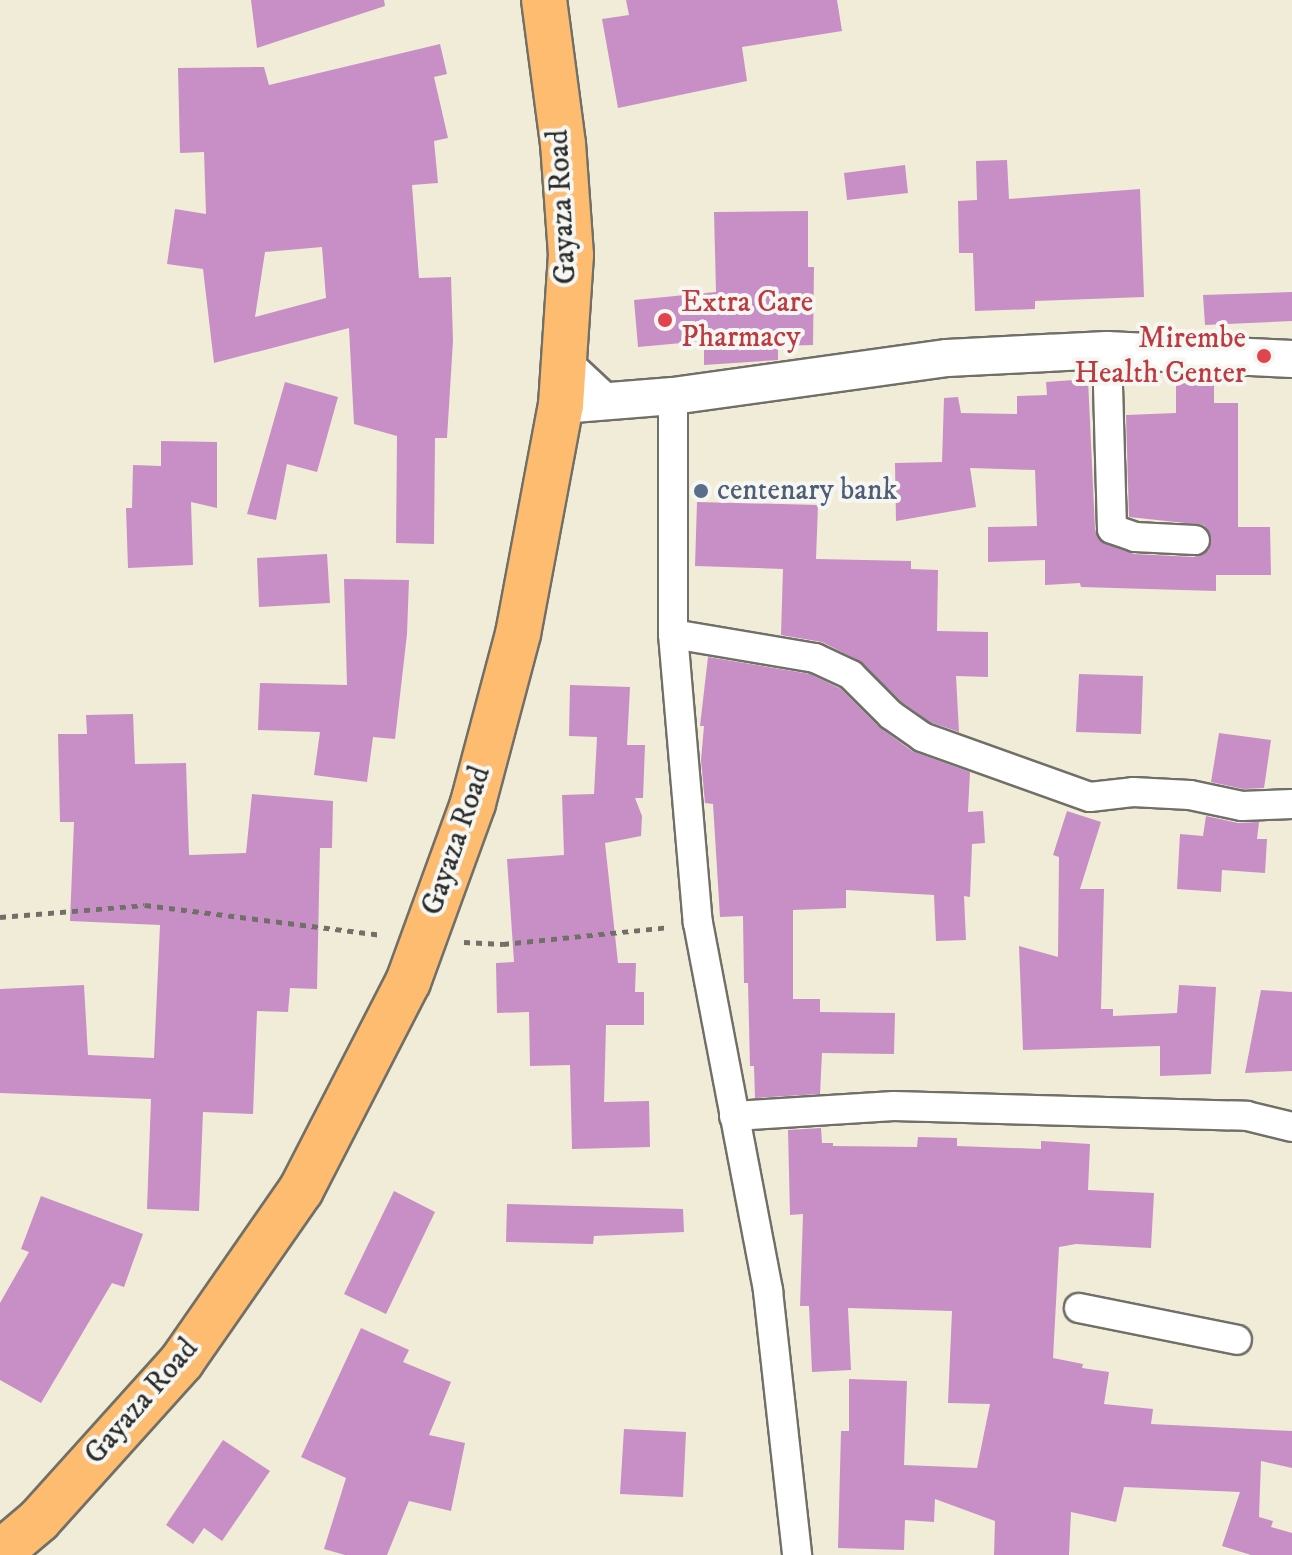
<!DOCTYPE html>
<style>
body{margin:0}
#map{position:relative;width:1292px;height:1555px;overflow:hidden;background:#f0ecd8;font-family:"IM FELL DW Pica",serif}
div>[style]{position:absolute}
.building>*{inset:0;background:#c78fc6}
.path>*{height:5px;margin-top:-2.5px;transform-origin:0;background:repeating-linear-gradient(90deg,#706f68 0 6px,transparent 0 12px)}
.roads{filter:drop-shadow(2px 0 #706f68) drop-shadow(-2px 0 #706f68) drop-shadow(0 2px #706f68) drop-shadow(0 -2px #706f68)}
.minor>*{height:28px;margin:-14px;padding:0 14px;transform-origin:14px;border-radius:14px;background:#fff}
.tertiary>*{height:36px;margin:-18px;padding:0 18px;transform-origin:18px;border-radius:18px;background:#fff}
.primary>*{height:44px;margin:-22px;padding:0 22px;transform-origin:22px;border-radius:22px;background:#fdbc6f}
.dots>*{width:22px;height:22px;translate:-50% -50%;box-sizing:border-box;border:4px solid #f6f6f2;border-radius:50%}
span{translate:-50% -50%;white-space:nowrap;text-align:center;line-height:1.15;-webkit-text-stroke:8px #f6f6f2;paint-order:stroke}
.street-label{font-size:30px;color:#2b2b2b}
.health-label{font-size:30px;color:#be3a42}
.left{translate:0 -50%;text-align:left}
.right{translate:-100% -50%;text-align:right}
.service-label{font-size:30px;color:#4e5e75}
</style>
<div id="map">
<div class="building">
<div style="clip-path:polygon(251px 0,384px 0,385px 6px,257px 48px)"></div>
<div style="clip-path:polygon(626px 0,837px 0,842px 31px,742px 47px,747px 81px,618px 108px,602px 19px,629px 15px)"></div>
<div style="clip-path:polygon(evenodd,440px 44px,447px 74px,434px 77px,448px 138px,434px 141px,438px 183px,412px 185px,419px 278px,451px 277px,453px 341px,447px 438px,435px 438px,434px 544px,396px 543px,397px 436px,354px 424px,349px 328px,214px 363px,203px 269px,167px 264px,175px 209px,206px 214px,204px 152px,180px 153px,178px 68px,264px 67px,269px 85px,440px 44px,322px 247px,326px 298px,255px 317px,265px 252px,322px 247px)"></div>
<div style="clip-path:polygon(1007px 160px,1009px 199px,1140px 189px,1144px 297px,1035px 301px,1035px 309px,975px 311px,973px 253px,959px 253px,958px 201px,977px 200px,976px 161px)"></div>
<div style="clip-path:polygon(905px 165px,908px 193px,847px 200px,844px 173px)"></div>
<div style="clip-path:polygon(808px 211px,808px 267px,814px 267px,813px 345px,778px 346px,778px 360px,704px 365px,704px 341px,638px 347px,634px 300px,716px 292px,714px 212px)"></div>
<div style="clip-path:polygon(1292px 292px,1292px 321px,1205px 325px,1203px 295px)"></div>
<div style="clip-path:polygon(1088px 379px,1095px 529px,1099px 540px,1134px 554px,1194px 557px,1209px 550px,1210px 533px,1204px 525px,1129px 517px,1126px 415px,1176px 413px,1176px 379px,1214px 379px,1214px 403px,1238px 403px,1238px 527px,1270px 527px,1271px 575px,1216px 575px,1216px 591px,1081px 587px,1080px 583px,1045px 585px,1045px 560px,988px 562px,988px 527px,1037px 526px,1035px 470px,970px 468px,976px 507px,896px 521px,895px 463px,942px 462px,944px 398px,958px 397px,961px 413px,1017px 414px,1017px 396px,1047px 395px,1046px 382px)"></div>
<div style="clip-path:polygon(285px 382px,338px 397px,317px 472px,287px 464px,276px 520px,247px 514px)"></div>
<div style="clip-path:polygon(161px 441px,217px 442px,217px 508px,191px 502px,193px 565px,128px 568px,126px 508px,132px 508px,133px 465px,161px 466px)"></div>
<div style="clip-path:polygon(697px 502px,818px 505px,816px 559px,911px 561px,911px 569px,938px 570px,937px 631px,988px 632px,988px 677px,956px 676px,959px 732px,930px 722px,902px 702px,858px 660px,822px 642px,781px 635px,783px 569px,695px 566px)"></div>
<div style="clip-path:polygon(327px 554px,330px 603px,259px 607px,257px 558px)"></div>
<div style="clip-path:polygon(344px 579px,409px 580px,407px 634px,395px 739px,373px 737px,367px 782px,314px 775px,320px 732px,258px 730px,260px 683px,347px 685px)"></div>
<div style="clip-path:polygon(708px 657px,810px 674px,841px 689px,879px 727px,912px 751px,970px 772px,968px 812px,983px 811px,985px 843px,972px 844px,970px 897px,964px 896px,966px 940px,936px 941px,934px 895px,846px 890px,846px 908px,793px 910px,793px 999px,820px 999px,820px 1012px,895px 1013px,894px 1054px,822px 1053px,820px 1094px,755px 1098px,754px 1066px,750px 1066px,748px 983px,744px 983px,743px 916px,720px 917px,713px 804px,705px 803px,701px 760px,704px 726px,700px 726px)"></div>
<div style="clip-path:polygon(1079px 674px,1143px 676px,1141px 734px,1076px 732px)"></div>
<div style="clip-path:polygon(570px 685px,630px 687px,627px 745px,645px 745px,643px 798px,635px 798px,642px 816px,641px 836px,605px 843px,618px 963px,636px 963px,635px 992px,644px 992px,644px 1025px,606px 1025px,604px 1102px,649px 1101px,650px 1147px,572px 1149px,570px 1065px,530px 1066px,529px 1012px,497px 1013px,496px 963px,514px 962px,507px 859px,564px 855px,562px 795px,594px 794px,597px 737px,569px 736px)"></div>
<div style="clip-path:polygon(133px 714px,135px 764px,186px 763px,189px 855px,246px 853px,252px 794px,333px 801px,332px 848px,320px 848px,317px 989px,290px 988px,288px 1012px,257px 1011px,253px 1114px,203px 1112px,199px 1211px,147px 1209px,151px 1099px,0 1093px,0 989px,84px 985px,88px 1055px,154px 1058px,160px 925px,70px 921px,74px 822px,60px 822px,58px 734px,87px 734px,86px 715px)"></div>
<div style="clip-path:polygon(1219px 733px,1271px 740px,1264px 788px,1243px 789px,1211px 782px)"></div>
<div style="clip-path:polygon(1067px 811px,1101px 822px,1080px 889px,1104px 889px,1101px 1009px,1113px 1009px,1113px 1016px,1177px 1013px,1179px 985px,1216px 987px,1211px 1074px,1160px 1076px,1160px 1046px,1023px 1050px,1019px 946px,1058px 957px,1059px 857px,1053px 855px)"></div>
<div style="clip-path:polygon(1206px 816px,1238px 823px,1259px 822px,1257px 839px,1267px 839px,1265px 873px,1222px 870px,1221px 892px,1177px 889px,1180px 834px,1203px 836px)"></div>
<div style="clip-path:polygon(1261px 990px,1292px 992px,1292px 1071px,1245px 1073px)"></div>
<div style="clip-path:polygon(821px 1128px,822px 1143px,833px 1143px,833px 1146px,917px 1147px,918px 1137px,957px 1138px,957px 1146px,1041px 1149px,1041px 1141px,1090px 1144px,1088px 1190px,1154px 1193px,1151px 1248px,1076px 1244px,1059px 1247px,1053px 1358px,1083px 1364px,1082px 1368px,1109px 1372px,1104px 1404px,1153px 1409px,1151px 1424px,1292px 1431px,1292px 1468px,1261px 1461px,1259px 1517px,1273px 1521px,1271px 1527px,1292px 1533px,1292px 1555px,1251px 1555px,1222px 1546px,1240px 1492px,1124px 1487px,1116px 1522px,1071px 1512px,1069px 1555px,994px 1555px,995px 1521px,935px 1499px,934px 1522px,905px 1520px,904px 1550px,838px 1548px,841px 1431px,849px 1431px,849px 1379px,907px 1381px,904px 1465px,977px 1468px,990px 1404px,948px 1403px,952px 1311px,848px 1308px,851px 1370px,812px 1372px,809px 1306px,800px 1306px,803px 1214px,790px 1215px,788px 1130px)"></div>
<div style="clip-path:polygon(394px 1191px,435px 1212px,386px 1314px,344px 1294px)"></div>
<div style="clip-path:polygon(41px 1196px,143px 1234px,124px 1287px,112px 1283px,41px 1403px,0 1380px,0 1303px,29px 1252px,21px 1249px)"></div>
<div style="clip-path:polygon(507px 1204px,683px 1209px,684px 1232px,594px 1236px,593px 1244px,506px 1242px)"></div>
<div style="clip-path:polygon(361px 1328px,409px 1350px,403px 1362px,451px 1382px,429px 1435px,465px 1443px,451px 1511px,409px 1501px,387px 1555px,345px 1555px,324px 1549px,346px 1478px,301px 1457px)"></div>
<div style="clip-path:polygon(624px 1429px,686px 1432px,683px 1497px,620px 1494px)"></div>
<div style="clip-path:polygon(223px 1440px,270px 1471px,222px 1541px,204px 1528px,193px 1544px,166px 1525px)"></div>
</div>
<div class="path">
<div style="left:0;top:917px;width:145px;rotate:-4.7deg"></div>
<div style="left:145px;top:905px;width:239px;rotate:7.2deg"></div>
<div style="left:464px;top:942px;width:39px;rotate:3deg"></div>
<div style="left:503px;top:944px;width:167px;rotate:-5.8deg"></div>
</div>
<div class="roads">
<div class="minor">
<div style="left:1107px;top:350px;width:179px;rotate:88.4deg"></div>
<div style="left:1112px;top:529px;width:24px;rotate:19deg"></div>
<div style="left:1135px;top:537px;width:60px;rotate:2.9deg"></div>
<div style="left:564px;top:359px;width:62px;rotate:43deg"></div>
<div style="left:673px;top:396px;width:238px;rotate:90deg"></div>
<div style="left:673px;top:634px;width:290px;rotate:85.1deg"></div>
<div style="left:698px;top:923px;width:375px;rotate:79.2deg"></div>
<div style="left:768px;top:1291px;width:266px;rotate:83.7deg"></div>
<div style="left:673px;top:634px;width:144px;rotate:9.6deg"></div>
<div style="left:815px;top:658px;width:40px;rotate:25deg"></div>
<div style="left:851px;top:675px;width:57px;rotate:45deg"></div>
<div style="left:891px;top:715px;width:38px;rotate:35deg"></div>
<div style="left:922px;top:737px;width:178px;rotate:19.7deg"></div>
<div style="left:1090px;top:797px;width:43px;rotate:-6.6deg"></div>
<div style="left:1133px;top:792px;width:57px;rotate:3deg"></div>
<div style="left:1190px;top:795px;width:53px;rotate:11.9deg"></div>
<div style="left:1242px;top:806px;width:50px;rotate:-2.3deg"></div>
<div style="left:734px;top:1116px;width:160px;rotate:-3.6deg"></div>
<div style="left:894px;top:1106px;width:353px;rotate:1.6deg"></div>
<div style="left:1247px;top:1116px;width:46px;rotate:13.7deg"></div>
<div style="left:1079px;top:1308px;width:161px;rotate:11.4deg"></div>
</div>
<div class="tertiary">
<div style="left:561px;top:405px;width:112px;rotate:-4.6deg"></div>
<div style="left:673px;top:396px;width:277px;rotate:-7.9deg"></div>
<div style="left:947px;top:358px;width:160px;rotate:-2.9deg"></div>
<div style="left:1107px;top:350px;width:185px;rotate:2.8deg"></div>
</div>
<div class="primary">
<div style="left:0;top:1553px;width:51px;rotate:-40.2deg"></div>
<div style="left:39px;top:1520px;width:214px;rotate:-48deg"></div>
<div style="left:182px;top:1361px;width:208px;rotate:-55.2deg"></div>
<div style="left:301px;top:1190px;width:234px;rotate:-62.8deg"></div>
<div style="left:408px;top:982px;width:190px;rotate:-70deg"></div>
<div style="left:473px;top:803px;width:175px;rotate:-75.1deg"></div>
<div style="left:518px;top:634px;width:233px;rotate:-79.4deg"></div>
<div style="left:561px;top:405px;width:150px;rotate:-86.2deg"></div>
<div style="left:571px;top:255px;width:111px;rotate:-94.1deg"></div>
<div style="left:563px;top:144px;width:145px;rotate:-97.5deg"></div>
</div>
</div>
<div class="dots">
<div style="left:665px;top:320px;background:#e0444e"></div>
<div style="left:1264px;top:356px;background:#e0444e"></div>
<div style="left:701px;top:491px;background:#5c6f8a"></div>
</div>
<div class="street-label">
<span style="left:563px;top:207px;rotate:-93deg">Gayaza Road</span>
<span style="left:457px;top:841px;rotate:-71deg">Gayaza Road</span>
<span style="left:142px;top:1402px;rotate:-49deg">Gayaza Road</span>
</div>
<div class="health-label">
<span class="left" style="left:681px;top:320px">Extra Care<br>Pharmacy</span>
<span class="right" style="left:1246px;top:356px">Mirembe<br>Health Center</span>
</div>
<div class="service-label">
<span class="left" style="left:717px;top:491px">centenary bank</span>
</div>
</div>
